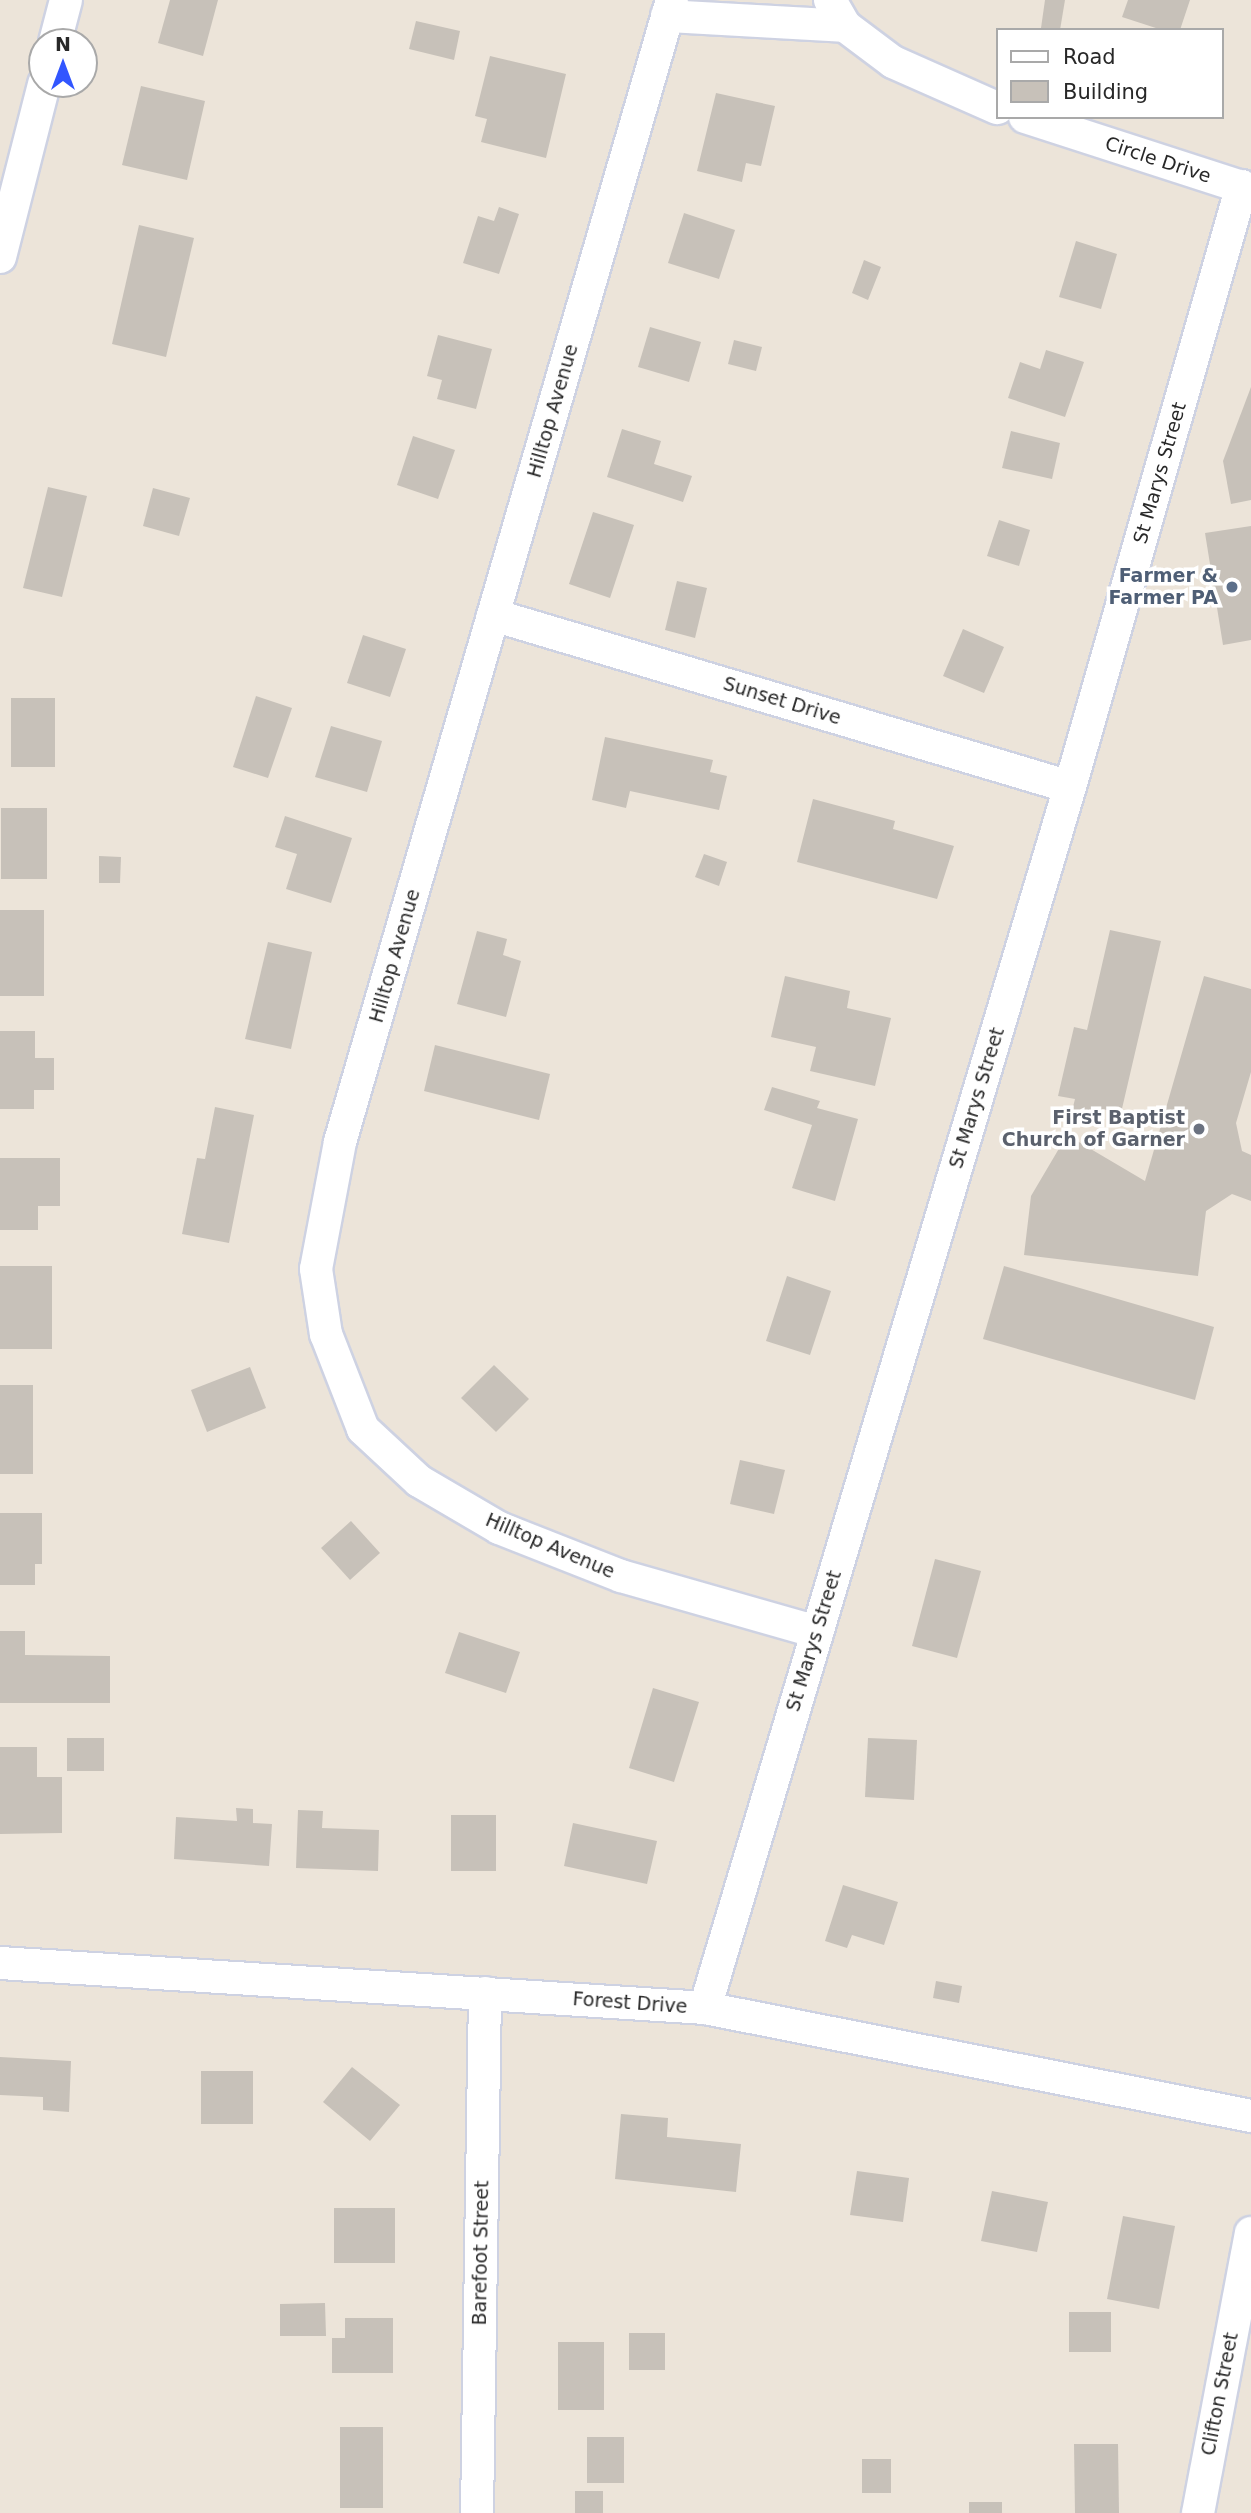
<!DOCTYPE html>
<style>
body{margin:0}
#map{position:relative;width:1251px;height:2513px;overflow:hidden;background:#ece4d9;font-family:"DejaVu Sans",sans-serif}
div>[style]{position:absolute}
.building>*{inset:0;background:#c7c1b9}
.roads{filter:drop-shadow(2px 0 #ced2e2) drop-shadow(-2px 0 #ced2e2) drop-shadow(0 2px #ced2e2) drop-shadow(0 -2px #ced2e2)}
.minor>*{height:32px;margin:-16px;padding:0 16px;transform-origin:16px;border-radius:16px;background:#fff}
.dots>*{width:19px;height:19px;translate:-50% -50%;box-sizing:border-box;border:4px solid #fff;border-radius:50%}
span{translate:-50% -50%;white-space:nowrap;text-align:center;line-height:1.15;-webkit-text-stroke:7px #fff;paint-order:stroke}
.street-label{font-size:19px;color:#282828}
.service-label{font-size:19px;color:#4e5e75;font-weight:700}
.right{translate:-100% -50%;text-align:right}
.worship-label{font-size:19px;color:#5b616d;font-weight:700}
.legend{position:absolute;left:996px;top:28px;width:228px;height:91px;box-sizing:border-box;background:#fff;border:2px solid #a9a9a9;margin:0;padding:9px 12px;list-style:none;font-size:21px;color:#282828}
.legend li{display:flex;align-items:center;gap:14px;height:35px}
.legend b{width:35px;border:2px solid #a9a9a9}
.north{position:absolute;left:28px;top:28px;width:70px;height:70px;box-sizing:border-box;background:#fff;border:2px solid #a9a9a9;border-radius:50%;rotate:0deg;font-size:19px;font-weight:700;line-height:28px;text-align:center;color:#282828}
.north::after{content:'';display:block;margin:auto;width:24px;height:32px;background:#3256ff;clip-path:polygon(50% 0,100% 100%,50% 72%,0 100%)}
</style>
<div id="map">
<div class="building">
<div style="clip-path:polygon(170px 0,218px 0,203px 56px,158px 43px)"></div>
<div style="clip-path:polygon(1045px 0,1065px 0,1060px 30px,1041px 28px)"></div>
<div style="clip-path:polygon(1128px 0,1190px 0,1180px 30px,1162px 30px,1122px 17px)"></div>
<div style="clip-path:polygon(416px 21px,460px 31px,454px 60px,409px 49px)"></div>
<div style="clip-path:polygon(490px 56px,566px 74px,546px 158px,481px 142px,487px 119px,475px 116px)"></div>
<div style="clip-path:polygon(141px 86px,205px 101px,187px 180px,122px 165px)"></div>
<div style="clip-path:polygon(716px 93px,775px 106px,761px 166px,746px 163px,742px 182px,697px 171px)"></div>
<div style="clip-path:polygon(499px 207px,519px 214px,499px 274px,463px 263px,478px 216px,494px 221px)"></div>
<div style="clip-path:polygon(684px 213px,735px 230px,719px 279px,668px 263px)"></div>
<div style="clip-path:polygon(139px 225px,194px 238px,166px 357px,112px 344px)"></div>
<div style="clip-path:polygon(1076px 241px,1117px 254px,1101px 309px,1059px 297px)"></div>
<div style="clip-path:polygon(864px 260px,881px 267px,868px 300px,852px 293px)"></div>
<div style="clip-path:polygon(650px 327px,701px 342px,689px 382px,638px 367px)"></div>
<div style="clip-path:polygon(438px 335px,492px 349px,476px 409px,437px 399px,442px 380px,427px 376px)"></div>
<div style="clip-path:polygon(734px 340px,762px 347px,756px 371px,728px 364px)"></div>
<div style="clip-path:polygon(1046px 350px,1084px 362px,1065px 417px,1008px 398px,1020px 362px,1040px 369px)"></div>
<div style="clip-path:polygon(1251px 387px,1251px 500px,1231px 504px,1223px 461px)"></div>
<div style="clip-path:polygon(622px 429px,661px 441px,654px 464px,692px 476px,683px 502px,607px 477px)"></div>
<div style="clip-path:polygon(1011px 431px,1060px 443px,1052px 479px,1002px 468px)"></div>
<div style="clip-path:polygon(413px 436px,455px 450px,438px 499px,397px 485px)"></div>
<div style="clip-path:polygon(48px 487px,87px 496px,62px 597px,23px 588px)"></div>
<div style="clip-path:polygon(153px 488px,190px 498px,179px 536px,143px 526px)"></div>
<div style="clip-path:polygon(593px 512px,634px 525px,610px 598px,569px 584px)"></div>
<div style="clip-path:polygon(999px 520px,1030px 530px,1019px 566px,987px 556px)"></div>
<div style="clip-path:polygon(1251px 526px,1251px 640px,1223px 645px,1205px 533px)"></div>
<div style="clip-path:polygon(677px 581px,707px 588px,695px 638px,665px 630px)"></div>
<div style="clip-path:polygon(963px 629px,1004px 647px,984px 693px,943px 676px)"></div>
<div style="clip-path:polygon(363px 635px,406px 649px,390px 697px,347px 683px)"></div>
<div style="clip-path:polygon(256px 696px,292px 708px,268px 778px,233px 767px)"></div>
<div style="clip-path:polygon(11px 698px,55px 698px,55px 767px,11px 767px)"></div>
<div style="clip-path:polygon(331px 726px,382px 741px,367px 792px,315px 777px)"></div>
<div style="clip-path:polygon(605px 737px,713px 760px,710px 772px,727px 776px,719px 810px,630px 791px,626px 808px,592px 800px)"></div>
<div style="clip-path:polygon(813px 799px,895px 821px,893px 829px,954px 846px,937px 899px,797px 862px)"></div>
<div style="clip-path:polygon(1px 808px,47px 808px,47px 879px,1px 879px)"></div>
<div style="clip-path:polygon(285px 816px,352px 838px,331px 903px,286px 889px,297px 854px,275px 847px)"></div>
<div style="clip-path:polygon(704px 854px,727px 862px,719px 886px,695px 877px)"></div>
<div style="clip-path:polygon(99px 856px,121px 857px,120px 883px,99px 883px)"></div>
<div style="clip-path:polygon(0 910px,44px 910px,44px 996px,0 996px)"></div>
<div style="clip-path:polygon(1110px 930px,1161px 941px,1121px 1113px,1102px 1109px,1098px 1126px,1070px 1119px,1075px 1099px,1058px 1096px,1074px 1027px,1087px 1030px)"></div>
<div style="clip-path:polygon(477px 931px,507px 939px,503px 955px,521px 961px,506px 1017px,457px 1004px)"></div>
<div style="clip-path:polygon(268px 942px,312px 952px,291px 1049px,245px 1039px)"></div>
<div style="clip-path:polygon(785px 976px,850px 991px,847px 1008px,891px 1018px,875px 1086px,810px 1071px,816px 1047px,771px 1037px)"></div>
<div style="clip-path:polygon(1204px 976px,1251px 989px,1251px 1072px,1236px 1123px,1242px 1151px,1251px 1155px,1251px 1201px,1232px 1194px,1206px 1211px,1198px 1276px,1024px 1255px,1031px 1196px,1067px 1135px,1145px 1181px)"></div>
<div style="clip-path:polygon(0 1031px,35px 1031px,35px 1058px,54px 1058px,54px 1090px,34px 1090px,34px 1109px,0 1109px)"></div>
<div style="clip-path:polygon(435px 1045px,550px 1074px,539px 1120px,424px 1091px)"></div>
<div style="clip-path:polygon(772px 1087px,820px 1101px,817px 1108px,858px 1119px,835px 1201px,792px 1188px,812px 1125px,764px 1110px)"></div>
<div style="clip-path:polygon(215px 1107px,254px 1115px,229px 1243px,182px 1234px,197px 1158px,205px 1159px)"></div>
<div style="clip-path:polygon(0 1158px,60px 1158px,60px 1206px,38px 1206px,38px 1230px,0 1230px)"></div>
<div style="clip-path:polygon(0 1266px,52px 1266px,52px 1349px,0 1349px)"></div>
<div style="clip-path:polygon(1004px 1266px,1214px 1327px,1195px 1400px,983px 1339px)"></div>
<div style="clip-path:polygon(787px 1276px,831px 1291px,810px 1355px,766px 1341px)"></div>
<div style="clip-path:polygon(494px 1365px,529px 1399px,496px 1432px,461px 1398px)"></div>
<div style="clip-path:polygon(250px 1367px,266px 1408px,207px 1432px,191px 1390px)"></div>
<div style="clip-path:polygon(0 1385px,33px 1385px,33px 1474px,0 1474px)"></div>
<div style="clip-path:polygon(740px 1460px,785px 1470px,774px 1514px,730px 1504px)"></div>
<div style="clip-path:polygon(0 1513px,42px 1513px,42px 1564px,35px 1564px,35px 1585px,0 1585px)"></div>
<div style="clip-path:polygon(351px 1521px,380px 1553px,350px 1580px,321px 1548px)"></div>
<div style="clip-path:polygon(935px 1559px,981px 1571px,957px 1658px,912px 1646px)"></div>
<div style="clip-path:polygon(0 1631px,25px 1631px,25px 1655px,110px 1656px,110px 1703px,0 1703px)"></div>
<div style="clip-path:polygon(459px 1632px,520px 1652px,506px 1693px,445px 1673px)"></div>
<div style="clip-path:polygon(653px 1688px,699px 1702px,674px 1782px,629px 1768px)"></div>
<div style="clip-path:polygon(67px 1738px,104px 1738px,104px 1771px,67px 1771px)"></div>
<div style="clip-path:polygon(868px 1738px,917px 1740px,914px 1800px,865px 1797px)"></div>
<div style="clip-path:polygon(0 1747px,37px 1747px,37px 1777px,62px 1777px,62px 1833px,0 1834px)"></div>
<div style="clip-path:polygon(236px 1808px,253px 1809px,253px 1823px,272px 1824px,269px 1866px,174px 1859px,176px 1817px,237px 1821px)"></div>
<div style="clip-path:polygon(298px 1810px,323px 1811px,322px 1828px,379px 1830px,378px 1871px,296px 1868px)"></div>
<div style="clip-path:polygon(451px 1815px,496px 1815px,496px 1871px,451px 1871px)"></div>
<div style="clip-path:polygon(573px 1823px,657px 1841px,647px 1884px,564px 1866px)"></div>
<div style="clip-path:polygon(843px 1885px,898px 1902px,884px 1945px,852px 1935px,847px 1948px,825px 1941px)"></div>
<div style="clip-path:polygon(936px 1981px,962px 1986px,959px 2003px,933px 1998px)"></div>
<div style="clip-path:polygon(0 2057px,71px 2061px,69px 2112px,43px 2110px,43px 2097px,0 2095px)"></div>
<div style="clip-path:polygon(352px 2067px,400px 2105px,370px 2141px,323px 2102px)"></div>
<div style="clip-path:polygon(201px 2071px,253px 2071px,253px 2124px,201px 2124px)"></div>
<div style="clip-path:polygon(621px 2114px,668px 2118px,667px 2137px,741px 2144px,736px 2192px,615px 2179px)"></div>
<div style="clip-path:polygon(857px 2171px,909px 2178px,903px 2222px,850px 2215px)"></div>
<div style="clip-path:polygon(992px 2191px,1048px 2202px,1037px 2252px,981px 2241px)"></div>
<div style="clip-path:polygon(334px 2208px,395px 2208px,395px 2263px,334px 2263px)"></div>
<div style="clip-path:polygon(1123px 2216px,1175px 2226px,1159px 2309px,1107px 2299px)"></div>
<div style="clip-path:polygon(325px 2303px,326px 2336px,280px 2336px,280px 2304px)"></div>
<div style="clip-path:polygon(1069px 2312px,1111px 2312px,1111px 2352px,1069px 2352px)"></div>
<div style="clip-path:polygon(345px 2318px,393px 2318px,393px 2373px,332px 2373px,332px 2338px,345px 2338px)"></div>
<div style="clip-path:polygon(629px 2333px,665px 2333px,665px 2370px,629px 2370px)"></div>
<div style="clip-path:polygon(558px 2342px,604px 2342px,604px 2410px,558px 2410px)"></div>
<div style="clip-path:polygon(340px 2427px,383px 2427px,383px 2508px,340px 2508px)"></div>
<div style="clip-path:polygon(587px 2437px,624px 2437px,624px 2483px,587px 2483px)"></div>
<div style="clip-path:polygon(1074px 2444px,1118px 2444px,1119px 2513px,1075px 2513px)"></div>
<div style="clip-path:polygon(862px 2459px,891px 2459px,891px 2493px,862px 2493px)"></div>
<div style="clip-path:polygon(575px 2491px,603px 2491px,603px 2513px,575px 2513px)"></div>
<div style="clip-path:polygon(969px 2502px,1002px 2502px,1002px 2513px,969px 2513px)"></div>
</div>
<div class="roads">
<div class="minor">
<div style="left:672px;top:0;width:1189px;rotate:106.21deg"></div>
<div style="left:340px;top:1142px;width:129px;rotate:100.7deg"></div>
<div style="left:316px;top:1269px;width:66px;rotate:81.3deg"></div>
<div style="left:326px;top:1334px;width:102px;rotate:68.7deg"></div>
<div style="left:363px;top:1429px;width:76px;rotate:42.9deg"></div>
<div style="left:419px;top:1481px;width:93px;rotate:30.4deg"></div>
<div style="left:499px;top:1528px;width:131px;rotate:21.5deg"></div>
<div style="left:621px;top:1576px;width:204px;rotate:15.9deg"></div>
<div style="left:830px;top:0;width:30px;rotate:60deg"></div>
<div style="left:845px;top:26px;width:60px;rotate:36.9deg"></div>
<div style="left:893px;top:62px;width:114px;rotate:23.9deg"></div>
<div style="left:667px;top:16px;width:178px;rotate:3.2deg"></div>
<div style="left:55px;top:42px;width:43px;rotate:-75.3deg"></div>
<div style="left:1025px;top:117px;width:237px;rotate:17.9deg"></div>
<div style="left:0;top:257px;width:179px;rotate:-75.7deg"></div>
<div style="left:493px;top:615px;width:602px;rotate:16.6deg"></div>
<div style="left:0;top:1963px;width:706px;rotate:3.65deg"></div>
<div style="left:705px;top:2008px;width:557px;rotate:11.19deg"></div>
<div style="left:705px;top:2008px;width:1274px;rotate:-73.36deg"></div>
<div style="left:1070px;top:787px;width:625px;rotate:-74.03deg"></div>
<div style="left:477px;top:2513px;width:520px;rotate:-89.12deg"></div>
<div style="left:1198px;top:2513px;width:285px;rotate:-79.3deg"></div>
</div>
</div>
<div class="dots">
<div style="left:1232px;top:587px;background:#5c6f8a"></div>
<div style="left:1199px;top:1129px;background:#6b7280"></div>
</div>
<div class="street-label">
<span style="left:1158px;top:160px;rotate:18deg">Circle Drive</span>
<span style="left:553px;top:411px;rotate:-74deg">Hilltop Avenue</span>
<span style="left:1160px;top:473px;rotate:-74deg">St Marys Street</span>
<span style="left:782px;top:701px;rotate:17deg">Sunset Drive</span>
<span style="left:395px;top:956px;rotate:-74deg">Hilltop Avenue</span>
<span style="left:977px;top:1098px;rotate:-73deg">St Marys Street</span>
<span style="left:550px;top:1546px;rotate:23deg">Hilltop Avenue</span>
<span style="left:814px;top:1641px;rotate:-73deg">St Marys Street</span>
<span style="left:630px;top:2003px;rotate:4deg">Forest Drive</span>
<span style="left:481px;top:2253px;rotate:-89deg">Barefoot Street</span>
<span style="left:1220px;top:2394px;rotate:-79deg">Clifton Street</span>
</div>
<div class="service-label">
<span class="right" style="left:1218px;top:587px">Farmer &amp;<br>Farmer PA</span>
</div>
<div class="worship-label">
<span class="right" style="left:1185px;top:1129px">First Baptist<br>Church of Garner</span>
</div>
<ul class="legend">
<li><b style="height:9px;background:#fff"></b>Road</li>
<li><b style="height:19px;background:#c7c1b9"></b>Building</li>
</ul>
<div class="north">N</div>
</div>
